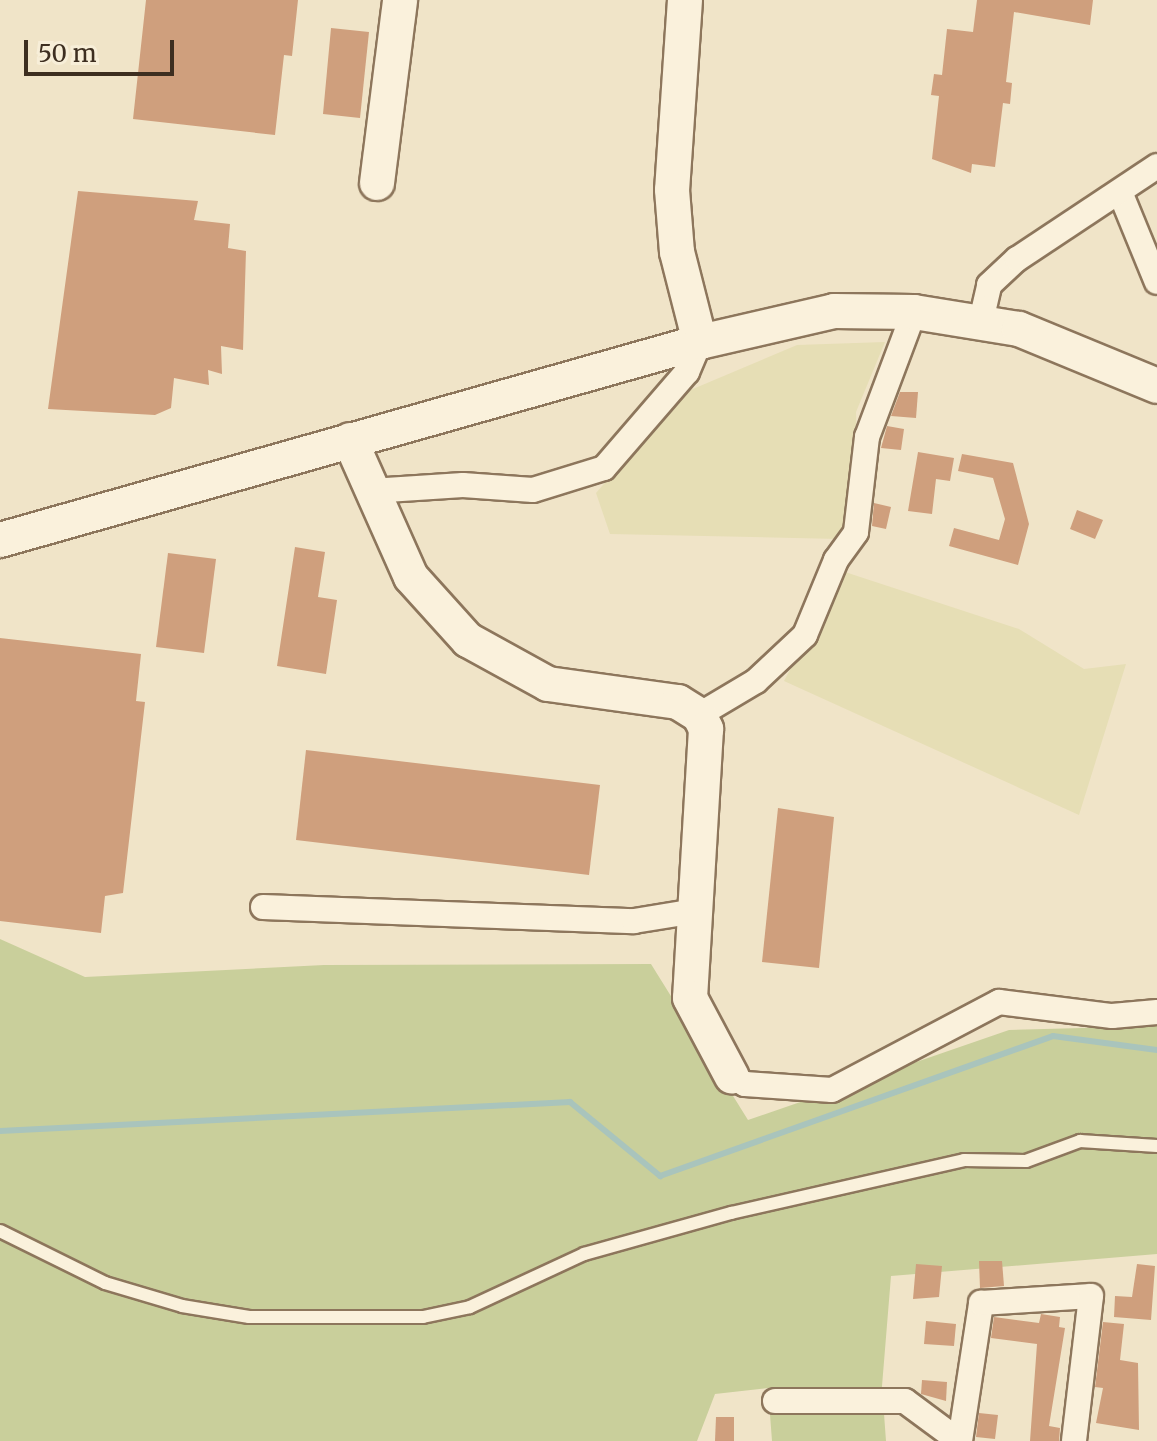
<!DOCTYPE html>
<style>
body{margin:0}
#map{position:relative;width:1157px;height:1441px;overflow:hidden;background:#f0e4c8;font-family:Merriweather,serif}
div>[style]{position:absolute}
.farmland>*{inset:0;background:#e6deb5}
.green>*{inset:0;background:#c9cf9b}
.stream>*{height:6px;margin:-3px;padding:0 3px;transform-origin:3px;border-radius:3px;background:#a9c4bc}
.building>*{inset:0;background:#cf9f7d}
.roads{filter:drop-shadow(2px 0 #8d765c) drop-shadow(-2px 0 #8d765c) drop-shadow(0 2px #8d765c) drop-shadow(0 -2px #8d765c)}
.lane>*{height:12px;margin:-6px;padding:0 6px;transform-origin:6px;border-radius:6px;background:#faf1dc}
.street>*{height:24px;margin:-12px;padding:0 12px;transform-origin:12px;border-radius:12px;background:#faf1dc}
.secondary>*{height:34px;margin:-17px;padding:0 17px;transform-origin:17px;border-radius:17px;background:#faf1dc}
span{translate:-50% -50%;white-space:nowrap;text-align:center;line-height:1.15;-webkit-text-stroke:6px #f7eed8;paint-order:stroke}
.scale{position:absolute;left:24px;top:40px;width:150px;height:36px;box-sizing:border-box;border:4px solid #3d2e20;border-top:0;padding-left:10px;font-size:24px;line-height:28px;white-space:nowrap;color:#3d2e20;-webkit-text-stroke:6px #f7eed8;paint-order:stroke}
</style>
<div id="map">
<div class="farmland">
<div style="clip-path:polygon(885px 342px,856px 412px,858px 501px,839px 539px,610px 534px,596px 493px,681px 394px,797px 345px)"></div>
<div style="clip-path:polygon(842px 571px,1019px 629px,1084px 669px,1126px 664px,1079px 815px,784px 681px)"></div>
</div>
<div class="green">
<div style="clip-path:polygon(0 939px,85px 977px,324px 965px,651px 964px,748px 1120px,1009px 1030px,1157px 1026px,1157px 1254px,891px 1276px,882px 1386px,886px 1441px,772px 1441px,768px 1388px,715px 1394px,697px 1441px,0 1441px)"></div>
</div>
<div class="stream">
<div style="left:0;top:1131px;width:571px;rotate:-2.91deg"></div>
<div style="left:570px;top:1102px;width:117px;rotate:39.4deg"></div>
<div style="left:660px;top:1176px;width:417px;rotate:-19.6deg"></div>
<div style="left:1053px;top:1036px;width:105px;rotate:7.7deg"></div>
</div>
<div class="building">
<div style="clip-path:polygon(146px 0,298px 0,292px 56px,284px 55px,275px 135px,133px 119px)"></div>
<div style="clip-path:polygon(977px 0,1093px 0,1090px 25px,1014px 12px,1006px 82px,1012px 83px,1010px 104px,1003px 103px,995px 167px,972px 164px,971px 173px,932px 159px,939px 96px,931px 95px,934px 74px,942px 75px,947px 29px,973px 32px)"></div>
<div style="clip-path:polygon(331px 28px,369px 32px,360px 118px,323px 114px)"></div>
<div style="clip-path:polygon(78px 191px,198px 201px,194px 220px,230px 224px,228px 248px,246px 251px,243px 350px,221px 346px,222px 374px,208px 370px,209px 385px,174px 378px,171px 408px,155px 415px,48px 409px)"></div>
<div style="clip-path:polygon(900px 392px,918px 392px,916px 418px,891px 416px)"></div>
<div style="clip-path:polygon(887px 426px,904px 429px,901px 450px,881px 448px)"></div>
<div style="clip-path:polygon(918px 452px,954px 458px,950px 481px,936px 479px,932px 514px,908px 511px)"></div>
<div style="clip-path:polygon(962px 454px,1013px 463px,1029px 524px,1018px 565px,949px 546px,954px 528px,999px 540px,1005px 519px,993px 478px,958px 471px)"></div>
<div style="clip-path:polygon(874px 503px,891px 507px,886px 529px,872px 526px)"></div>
<div style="clip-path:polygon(1077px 510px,1103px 520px,1095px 539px,1070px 529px)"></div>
<div style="clip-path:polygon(295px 547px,325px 552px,318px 597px,337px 600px,326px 674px,277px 666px)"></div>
<div style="clip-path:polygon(168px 553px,216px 559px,204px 653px,156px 647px)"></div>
<div style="clip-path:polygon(0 638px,141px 654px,136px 701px,145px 702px,123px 893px,105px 896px,101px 933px,0 921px)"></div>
<div style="clip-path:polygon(306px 750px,600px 785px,589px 875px,296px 840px)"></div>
<div style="clip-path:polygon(778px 808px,834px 817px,819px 968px,762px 962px)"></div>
<div style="clip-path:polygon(979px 1261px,1002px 1261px,1004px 1286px,980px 1288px)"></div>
<div style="clip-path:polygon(916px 1264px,942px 1266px,939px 1297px,913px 1299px)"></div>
<div style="clip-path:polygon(1137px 1264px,1155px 1266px,1151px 1320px,1114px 1317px,1115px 1296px,1132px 1297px)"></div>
<div style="clip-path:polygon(1041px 1314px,1060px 1317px,1059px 1327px,1065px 1328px,1049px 1426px,1060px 1428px,1059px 1441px,1030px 1441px,1037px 1344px,991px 1338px,994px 1317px,1039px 1323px)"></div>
<div style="clip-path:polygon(926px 1321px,956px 1324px,954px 1346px,924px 1344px)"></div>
<div style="clip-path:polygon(1103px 1322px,1124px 1324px,1120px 1360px,1138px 1363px,1139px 1430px,1096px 1423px,1103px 1388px,1095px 1387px)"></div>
<div style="clip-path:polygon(922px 1380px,947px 1382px,946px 1401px,921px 1394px)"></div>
<div style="clip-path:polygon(979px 1413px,998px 1415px,995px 1439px,976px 1437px)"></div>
<div style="clip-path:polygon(716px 1417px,734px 1417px,734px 1441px,715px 1441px)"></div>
</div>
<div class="roads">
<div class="lane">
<div style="left:0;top:1231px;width:117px;rotate:26.3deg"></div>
<div style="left:105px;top:1283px;width:80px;rotate:16.6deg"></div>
<div style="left:182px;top:1306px;width:68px;rotate:9.3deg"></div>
<div style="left:249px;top:1317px;width:174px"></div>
<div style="left:423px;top:1317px;width:48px;rotate:-12deg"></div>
<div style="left:470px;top:1307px;width:126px;rotate:-24.9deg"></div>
<div style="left:584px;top:1254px;width:153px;rotate:-15.6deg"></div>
<div style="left:731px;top:1213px;width:239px;rotate:-12.8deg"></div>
<div style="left:964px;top:1160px;width:62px;rotate:0.9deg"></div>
<div style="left:1026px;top:1161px;width:58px;rotate:-20.3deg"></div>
<div style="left:1080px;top:1141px;width:77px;rotate:3.7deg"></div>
</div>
<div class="street">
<div style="left:1120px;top:192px;width:97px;rotate:67.7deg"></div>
<div style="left:981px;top:321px;width:37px;rotate:-77deg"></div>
<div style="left:989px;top:285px;width:38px;rotate:-43deg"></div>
<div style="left:1017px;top:259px;width:168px;rotate:-33.6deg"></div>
<div style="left:371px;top:491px;width:92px;rotate:-3.7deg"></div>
<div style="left:463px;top:485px;width:70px;rotate:4.1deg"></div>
<div style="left:533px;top:490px;width:74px;rotate:-17.2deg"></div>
<div style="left:604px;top:468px;width:127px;rotate:-49.2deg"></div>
<div style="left:687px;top:372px;width:33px;rotate:-67deg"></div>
<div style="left:699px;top:715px;width:66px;rotate:-30.8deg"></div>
<div style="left:756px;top:681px;width:67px;rotate:-43.2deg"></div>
<div style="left:805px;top:635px;width:81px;rotate:-67.5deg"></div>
<div style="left:836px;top:560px;width:34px;rotate:-54deg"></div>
<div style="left:856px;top:532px;width:96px;rotate:-83.4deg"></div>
<div style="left:867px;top:437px;width:134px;rotate:-69.4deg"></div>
<div style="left:263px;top:907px;width:371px;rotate:2.2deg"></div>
<div style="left:634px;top:921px;width:63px;rotate:-9.2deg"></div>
<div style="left:732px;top:1077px;width:15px;rotate:28deg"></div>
<div style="left:745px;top:1084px;width:87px;rotate:3.9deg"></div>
<div style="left:832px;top:1090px;width:189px;rotate:-27.8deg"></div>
<div style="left:999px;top:1002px;width:114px;rotate:7.1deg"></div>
<div style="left:1112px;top:1016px;width:45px;rotate:-5.1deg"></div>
<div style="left:775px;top:1401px;width:130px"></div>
<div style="left:905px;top:1401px;width:67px;rotate:36.5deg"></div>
<div style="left:960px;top:1441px;width:140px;rotate:-81.3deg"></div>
<div style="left:981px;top:1303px;width:110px;rotate:-3.6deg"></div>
<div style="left:1091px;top:1296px;width:146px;rotate:96.7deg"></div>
</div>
<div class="secondary">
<div style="left:685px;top:0;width:190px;rotate:93.9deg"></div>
<div style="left:672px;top:190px;width:62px;rotate:85.4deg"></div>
<div style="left:677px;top:252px;width:93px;rotate:75.7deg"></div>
<div style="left:377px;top:183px;width:184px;rotate:-82.8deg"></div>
<div style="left:350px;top:440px;width:150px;rotate:66deg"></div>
<div style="left:411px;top:577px;width:85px;rotate:47.9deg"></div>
<div style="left:468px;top:640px;width:91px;rotate:28.8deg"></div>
<div style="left:548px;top:684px;width:131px;rotate:7.9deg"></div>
<div style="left:678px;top:702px;width:25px;rotate:32deg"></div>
<div style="left:699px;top:715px;width:16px;rotate:63deg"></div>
<div style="left:706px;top:729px;width:269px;rotate:93.4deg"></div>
<div style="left:690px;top:998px;width:89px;rotate:62deg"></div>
<div style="left:0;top:540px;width:727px;rotate:-15.79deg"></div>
<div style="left:700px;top:342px;width:138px;rotate:-13deg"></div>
<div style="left:834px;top:311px;width:80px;rotate:0.7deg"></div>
<div style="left:914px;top:312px;width:106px;rotate:9.2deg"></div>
<div style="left:1019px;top:329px;width:149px;rotate:22.4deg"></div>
</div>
</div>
<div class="scale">50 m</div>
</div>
